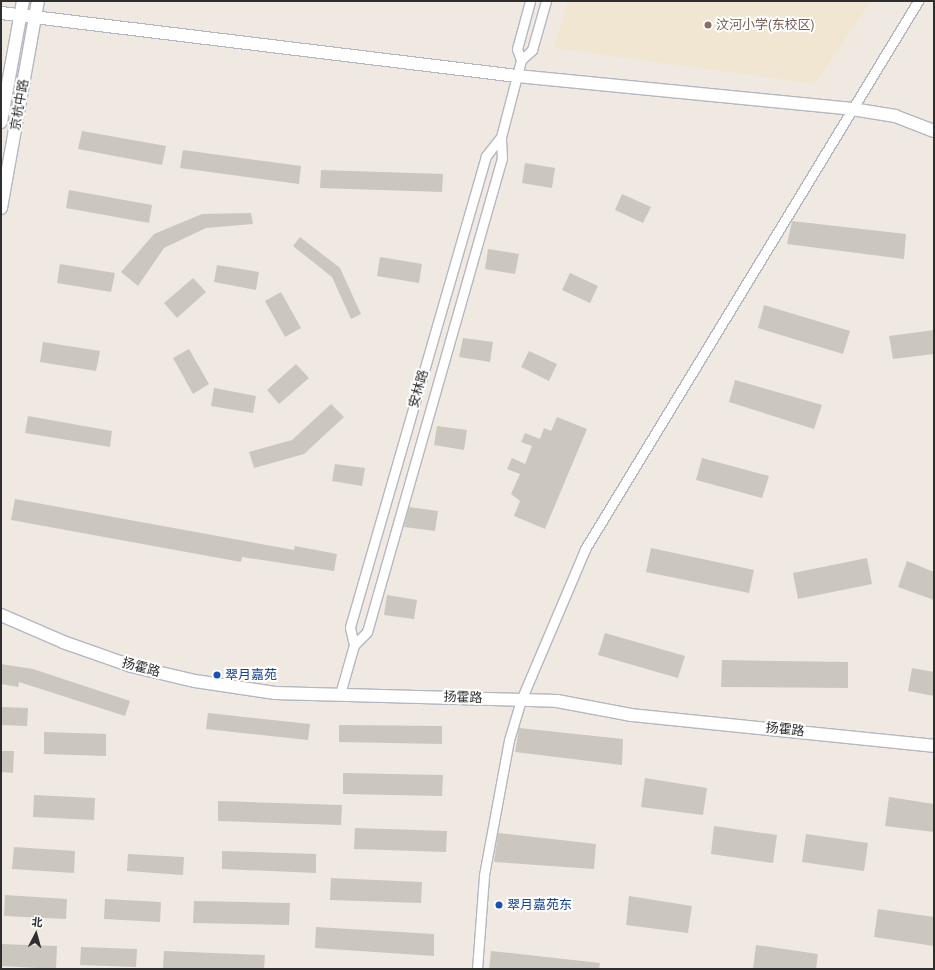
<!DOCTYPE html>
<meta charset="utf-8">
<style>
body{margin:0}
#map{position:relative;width:935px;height:970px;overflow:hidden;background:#efe9e1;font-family:"PT Sans","Noto Sans SC",sans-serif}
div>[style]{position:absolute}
.education>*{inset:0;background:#f0e6d1}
.building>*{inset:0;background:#cbc7bf}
.roads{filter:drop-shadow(1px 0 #b4b7c1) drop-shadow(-1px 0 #b4b7c1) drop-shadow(0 1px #b4b7c1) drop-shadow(0 -1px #b4b7c1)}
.street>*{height:9px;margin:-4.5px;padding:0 4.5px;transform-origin:4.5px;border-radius:4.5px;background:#fff}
.secondary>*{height:12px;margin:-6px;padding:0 6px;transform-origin:6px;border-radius:6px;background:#fff}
.dots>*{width:11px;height:11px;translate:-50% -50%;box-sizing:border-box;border:2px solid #fff;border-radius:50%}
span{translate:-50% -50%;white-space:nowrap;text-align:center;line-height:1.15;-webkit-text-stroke:4px #fff;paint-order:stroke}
.education-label{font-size:13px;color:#785e54}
.left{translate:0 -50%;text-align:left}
.street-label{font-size:13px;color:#2e2e2e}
.transit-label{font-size:13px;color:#164399}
.frame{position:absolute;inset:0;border:2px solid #2e2e2e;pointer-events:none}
.north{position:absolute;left:16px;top:914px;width:40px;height:40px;-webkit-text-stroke:3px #fff;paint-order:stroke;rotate:6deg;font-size:11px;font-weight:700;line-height:16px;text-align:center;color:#2e2e2e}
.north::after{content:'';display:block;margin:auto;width:14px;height:18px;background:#2e2e2e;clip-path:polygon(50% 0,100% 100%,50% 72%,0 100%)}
</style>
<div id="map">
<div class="education">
<div style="clip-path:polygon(568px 1px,871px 1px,815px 84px,554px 48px)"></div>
</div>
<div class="building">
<div style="clip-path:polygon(82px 131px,166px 146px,162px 165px,78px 149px)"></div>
<div style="clip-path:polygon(183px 150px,301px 166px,299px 184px,180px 168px)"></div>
<div style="clip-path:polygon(525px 163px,555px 168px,552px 188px,522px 183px)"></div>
<div style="clip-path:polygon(321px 170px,443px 174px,442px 192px,320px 188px)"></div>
<div style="clip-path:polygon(69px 190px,152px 205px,149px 223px,66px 208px)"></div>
<div style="clip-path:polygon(622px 194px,651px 207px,643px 223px,615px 210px)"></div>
<div style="clip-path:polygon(251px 213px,253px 224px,206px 228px,164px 248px,138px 286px,121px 272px,154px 234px,202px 214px)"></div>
<div style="clip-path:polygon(792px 221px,906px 234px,904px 259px,787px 244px)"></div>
<div style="clip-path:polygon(300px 237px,340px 268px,361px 314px,351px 319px,332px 277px,293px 246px)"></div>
<div style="clip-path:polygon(488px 249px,519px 254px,515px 274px,485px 269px)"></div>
<div style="clip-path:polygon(380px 257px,422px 264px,419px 283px,377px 276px)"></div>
<div style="clip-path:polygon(60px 264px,115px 273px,111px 292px,57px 283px)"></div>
<div style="clip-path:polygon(217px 265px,259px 272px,256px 290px,214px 282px)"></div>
<div style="clip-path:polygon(570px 273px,598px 286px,590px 303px,562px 290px)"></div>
<div style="clip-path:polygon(193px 278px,206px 292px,177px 318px,164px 303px)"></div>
<div style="clip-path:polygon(281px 292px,301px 328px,285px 337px,265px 301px)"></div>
<div style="clip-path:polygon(764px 305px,850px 331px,843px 354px,758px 328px)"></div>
<div style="clip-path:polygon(934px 330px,934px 354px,893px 359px,889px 336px)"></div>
<div style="clip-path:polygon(463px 338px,493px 342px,490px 362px,459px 357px)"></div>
<div style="clip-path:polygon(43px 342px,100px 351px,96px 371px,40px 362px)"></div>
<div style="clip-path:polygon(189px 349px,209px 384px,193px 394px,173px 358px)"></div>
<div style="clip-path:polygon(529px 351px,557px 364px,549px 381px,521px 367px)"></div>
<div style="clip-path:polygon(296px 364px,309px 378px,279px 404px,267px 390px)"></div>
<div style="clip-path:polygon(735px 380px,822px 405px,814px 429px,729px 402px)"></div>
<div style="clip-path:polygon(214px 388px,256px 396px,253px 413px,211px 406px)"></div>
<div style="clip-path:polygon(331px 404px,344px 417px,304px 454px,254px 468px,249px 452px,292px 440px)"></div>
<div style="clip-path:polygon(28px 416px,112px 431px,110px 447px,25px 433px)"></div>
<div style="clip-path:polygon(557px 417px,587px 429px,545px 529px,514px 516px,520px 501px,511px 494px,520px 474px,507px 469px,512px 458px,525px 464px,532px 446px,521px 442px,525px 433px,540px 439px,544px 428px,551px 431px)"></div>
<div style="clip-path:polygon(437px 426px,467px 430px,464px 450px,434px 445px)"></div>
<div style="clip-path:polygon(702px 458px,769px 476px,762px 498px,696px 480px)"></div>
<div style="clip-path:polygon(335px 464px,365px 468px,362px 486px,332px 481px)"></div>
<div style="clip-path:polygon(15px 499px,294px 550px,295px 546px,337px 554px,334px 571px,242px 557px,241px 562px,11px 520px)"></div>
<div style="clip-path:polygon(409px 507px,438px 511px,435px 531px,404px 527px)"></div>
<div style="clip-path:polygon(651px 548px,754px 570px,749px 593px,646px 572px)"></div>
<div style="clip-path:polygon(867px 558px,872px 584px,798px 599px,793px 573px)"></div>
<div style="clip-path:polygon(907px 561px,934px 572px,934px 600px,898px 587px)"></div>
<div style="clip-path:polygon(387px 595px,417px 600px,414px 619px,384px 615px)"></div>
<div style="clip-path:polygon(605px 633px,685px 656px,678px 678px,598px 655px)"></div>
<div style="clip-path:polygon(722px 660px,848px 662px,848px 688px,721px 687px)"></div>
<div style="clip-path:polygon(1px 664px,33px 669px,130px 701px,125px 716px,19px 682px,18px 687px,1px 684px)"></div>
<div style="clip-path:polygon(912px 668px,934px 672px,934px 696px,908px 691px)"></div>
<div style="clip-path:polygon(1px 707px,28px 708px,27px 726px,1px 725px)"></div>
<div style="clip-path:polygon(208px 713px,310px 724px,308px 740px,206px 729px)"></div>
<div style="clip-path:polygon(339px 725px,442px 726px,442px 744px,339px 742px)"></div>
<div style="clip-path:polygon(519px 728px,623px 739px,622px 765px,515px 752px)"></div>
<div style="clip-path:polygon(44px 732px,106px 734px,106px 756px,44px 754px)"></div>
<div style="clip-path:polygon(1px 751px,14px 751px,13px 773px,1px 772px)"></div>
<div style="clip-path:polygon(343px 773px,443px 775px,442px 796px,343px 794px)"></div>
<div style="clip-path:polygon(645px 778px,707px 788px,703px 815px,641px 807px)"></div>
<div style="clip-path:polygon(34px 795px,95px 798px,94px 820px,33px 817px)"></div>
<div style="clip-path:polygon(889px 797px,934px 804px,934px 832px,885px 826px)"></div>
<div style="clip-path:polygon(218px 801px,342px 805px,341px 825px,218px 821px)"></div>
<div style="clip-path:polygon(714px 826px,777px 835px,773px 863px,711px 854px)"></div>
<div style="clip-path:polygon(355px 828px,447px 831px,446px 852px,354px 849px)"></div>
<div style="clip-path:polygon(498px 833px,596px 844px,594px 869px,494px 862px)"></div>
<div style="clip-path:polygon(806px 834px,868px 843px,864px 871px,802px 862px)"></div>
<div style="clip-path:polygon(14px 847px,75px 851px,74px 873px,12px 869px)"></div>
<div style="clip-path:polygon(222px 851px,316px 854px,316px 873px,222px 869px)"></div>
<div style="clip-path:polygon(128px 854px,184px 857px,183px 875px,127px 871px)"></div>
<div style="clip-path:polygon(331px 878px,422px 882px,421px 903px,330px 900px)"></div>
<div style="clip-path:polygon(5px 895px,67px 899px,66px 919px,4px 916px)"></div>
<div style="clip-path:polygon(629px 896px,692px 906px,688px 933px,626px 925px)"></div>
<div style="clip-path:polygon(105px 899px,161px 902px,160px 922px,104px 919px)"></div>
<div style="clip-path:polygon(194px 901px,290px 903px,289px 925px,193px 923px)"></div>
<div style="clip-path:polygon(878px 909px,934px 917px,934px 946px,874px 937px)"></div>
<div style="clip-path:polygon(316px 927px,434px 934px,434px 956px,315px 948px)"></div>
<div style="clip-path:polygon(1px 944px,57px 946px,56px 969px,1px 966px)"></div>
<div style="clip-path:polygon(756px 945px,818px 954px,816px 969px,753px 969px)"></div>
<div style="clip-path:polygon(81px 947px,137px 949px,136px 967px,80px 965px)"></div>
<div style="clip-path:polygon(164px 951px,265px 955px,264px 969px,163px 969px)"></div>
<div style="clip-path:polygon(491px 951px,600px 963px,599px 969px,489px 969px)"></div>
</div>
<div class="roads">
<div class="street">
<div style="left:521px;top:60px;width:12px;rotate:-110deg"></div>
<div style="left:517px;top:49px;width:50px;rotate:-74.8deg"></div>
<div style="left:354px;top:645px;width:18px;rotate:-103deg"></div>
<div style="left:350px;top:627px;width:490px;rotate:-73.9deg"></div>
<div style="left:486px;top:156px;width:24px;rotate:-52deg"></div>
<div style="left:340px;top:694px;width:51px;rotate:-74.1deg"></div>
<div style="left:354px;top:645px;width:18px;rotate:-45deg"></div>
<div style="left:367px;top:632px;width:492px;rotate:-74.1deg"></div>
<div style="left:502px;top:159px;width:22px;rotate:-93deg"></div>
<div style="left:501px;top:137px;width:80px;rotate:-75.4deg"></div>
<div style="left:521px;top:60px;width:15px;rotate:-42deg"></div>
<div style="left:532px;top:50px;width:51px;rotate:-74.1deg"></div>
<div style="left:477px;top:969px;width:94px;rotate:-85.7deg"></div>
<div style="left:484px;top:875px;width:137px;rotate:-79.5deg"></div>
<div style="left:509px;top:740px;width:42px;rotate:-73.3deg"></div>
<div style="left:521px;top:700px;width:164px;rotate:-67deg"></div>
<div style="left:585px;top:549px;width:641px;rotate:-58.71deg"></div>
</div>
<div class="secondary">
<div style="left:1px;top:13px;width:520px;rotate:6.96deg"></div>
<div style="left:517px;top:76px;width:337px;rotate:5.6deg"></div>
<div style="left:852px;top:109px;width:44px;rotate:9.2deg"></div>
<div style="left:895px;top:116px;width:42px;rotate:21deg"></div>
<div style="left:1px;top:122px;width:123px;rotate:-79.7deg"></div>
<div style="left:1px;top:208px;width:210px;rotate:-79.9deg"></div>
<div style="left:1px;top:615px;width:68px;rotate:23.5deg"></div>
<div style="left:63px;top:642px;width:72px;rotate:19.4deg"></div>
<div style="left:131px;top:666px;width:66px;rotate:13.2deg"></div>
<div style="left:195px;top:681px;width:81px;rotate:8.5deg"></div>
<div style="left:275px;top:693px;width:282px;rotate:1.6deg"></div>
<div style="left:557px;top:701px;width:75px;rotate:10.7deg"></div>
<div style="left:631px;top:715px;width:305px;rotate:5.8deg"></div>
</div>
</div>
<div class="dots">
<div style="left:708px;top:25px;background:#8d6e63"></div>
<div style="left:217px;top:675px;background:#1a4fb4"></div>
<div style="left:499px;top:905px;background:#1a4fb4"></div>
</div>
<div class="education-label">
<span class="left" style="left:716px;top:25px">汶河小学(东校区)</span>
</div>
<div class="street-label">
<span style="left:20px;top:105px;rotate:-80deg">京杭中路</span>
<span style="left:419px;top:389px;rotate:-74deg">安林路</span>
<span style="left:141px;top:668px;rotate:15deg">扬霍路</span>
<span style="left:463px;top:698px;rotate:2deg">扬霍路</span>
<span style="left:785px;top:730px;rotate:6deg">扬霍路</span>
</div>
<div class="transit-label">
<span class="left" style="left:225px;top:675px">翠月嘉苑</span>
<span class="left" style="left:507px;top:905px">翠月嘉苑东</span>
</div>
<div class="frame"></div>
<div class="north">北</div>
</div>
